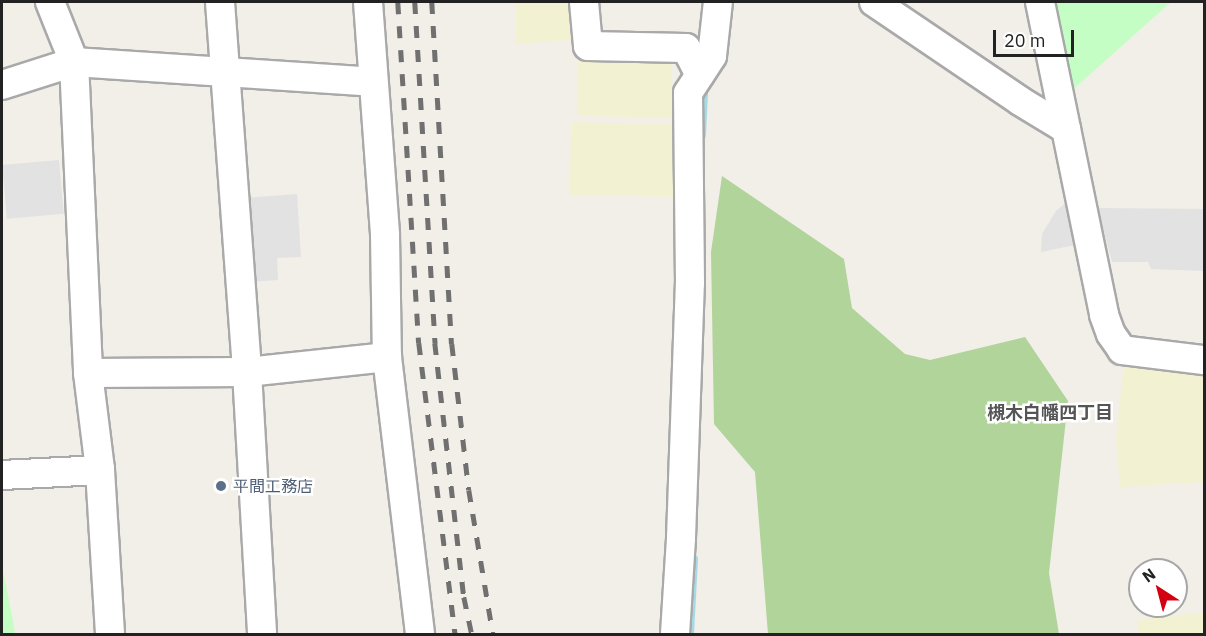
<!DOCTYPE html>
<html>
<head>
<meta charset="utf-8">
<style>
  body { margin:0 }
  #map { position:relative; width:1206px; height:636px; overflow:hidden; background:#f2eee8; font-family:"IBM Plex Sans","Noto Sans JP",sans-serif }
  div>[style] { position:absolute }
  .farmland>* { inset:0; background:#f2f1d2; transform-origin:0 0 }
  .forest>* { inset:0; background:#b0d49a }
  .park>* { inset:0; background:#c4fec4 }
  .parking>* { inset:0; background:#e2e2e2; transform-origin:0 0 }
  .stream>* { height:8px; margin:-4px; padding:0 4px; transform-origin:4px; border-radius:4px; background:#a6dae3 }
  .roads { filter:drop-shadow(2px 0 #a9a9a9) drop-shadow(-2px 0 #a9a9a9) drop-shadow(0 2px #a9a9a9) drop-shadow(0 -2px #a9a9a9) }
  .street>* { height:28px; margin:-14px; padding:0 14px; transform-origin:14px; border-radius:14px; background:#fff }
  .rail>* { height:4.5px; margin-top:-2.25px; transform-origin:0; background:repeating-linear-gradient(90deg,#707070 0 12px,transparent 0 24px) }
  .dots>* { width:16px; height:16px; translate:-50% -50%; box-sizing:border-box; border:3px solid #fff; border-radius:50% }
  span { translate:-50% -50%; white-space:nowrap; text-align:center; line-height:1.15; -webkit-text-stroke:5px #fff; paint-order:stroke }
  .service-label { font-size:16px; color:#4e5e75 }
  .left { translate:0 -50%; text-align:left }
  .neighbourhood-label { font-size:18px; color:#555; font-weight:700 }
  .frame { position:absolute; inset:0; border:3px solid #222; pointer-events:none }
  .north { position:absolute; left:1128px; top:558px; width:60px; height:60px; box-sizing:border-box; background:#fff; border:2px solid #a7a7a7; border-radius:50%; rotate:324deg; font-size:16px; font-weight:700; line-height:24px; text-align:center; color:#222 }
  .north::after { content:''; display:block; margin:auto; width:21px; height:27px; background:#d30012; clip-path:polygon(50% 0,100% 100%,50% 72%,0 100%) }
  .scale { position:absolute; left:993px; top:30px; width:81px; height:27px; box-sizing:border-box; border:3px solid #222; border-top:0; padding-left:8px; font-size:18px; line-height:21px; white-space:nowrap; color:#222; -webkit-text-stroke:4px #fff; paint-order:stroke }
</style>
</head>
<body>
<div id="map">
  <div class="farmland">
    <i style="clip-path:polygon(516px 2px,577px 2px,578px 39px,515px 44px)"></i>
    <i style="left:578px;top:57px;width:94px;height:59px;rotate:1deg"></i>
    <i style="left:571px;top:122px;width:110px;height:73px;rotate:1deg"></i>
    <i style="clip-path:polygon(1124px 363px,1204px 366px,1204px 482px,1120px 487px,1116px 438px)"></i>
    <i style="clip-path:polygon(1204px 612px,1204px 634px,1139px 634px,1137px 620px)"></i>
  </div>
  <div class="forest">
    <i style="clip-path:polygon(722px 176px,844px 259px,852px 308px,905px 354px,930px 360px,1025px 337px,1068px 401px,1049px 573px,1059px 634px,768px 634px,755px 472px,714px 424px,711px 252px)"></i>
  </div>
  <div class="park">
    <i style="clip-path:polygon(1050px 2px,1171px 2px,1069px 93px)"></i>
    <i style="clip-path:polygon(2px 566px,13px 621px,15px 634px,2px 634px)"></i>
  </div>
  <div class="parking">
    <i style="left:59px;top:160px;width:54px;height:57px;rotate:85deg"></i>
    <i style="clip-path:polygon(297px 194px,301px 257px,277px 258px,278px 280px,247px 282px,242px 198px)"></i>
    <i style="clip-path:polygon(1069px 200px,1080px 244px,1041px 252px,1042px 234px,1056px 211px)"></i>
    <i style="clip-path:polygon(1098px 208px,1204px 209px,1204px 271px,1151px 269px,1148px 262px,1112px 262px)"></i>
  </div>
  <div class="stream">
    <i style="left:702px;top:135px;width:41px;rotate:-87.2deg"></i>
    <i style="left:690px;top:634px;width:75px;rotate:-86.9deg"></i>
  </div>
  <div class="roads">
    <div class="street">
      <i style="left:50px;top:2px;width:65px;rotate:68.2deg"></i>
      <i style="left:74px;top:62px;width:311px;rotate:87.4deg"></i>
      <i style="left:88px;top:373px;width:98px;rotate:82.9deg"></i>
      <i style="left:100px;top:470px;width:164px;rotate:86.5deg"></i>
      <i style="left:220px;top:2px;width:371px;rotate:85.8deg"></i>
      <i style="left:247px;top:372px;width:262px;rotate:86.7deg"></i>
      <i style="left:368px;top:2px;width:234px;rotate:85.8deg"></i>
      <i style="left:385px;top:235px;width:122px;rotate:89.1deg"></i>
      <i style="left:387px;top:357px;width:279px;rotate:83.2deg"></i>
      <i style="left:584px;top:2px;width:44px;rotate:84.8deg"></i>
      <i style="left:588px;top:46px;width:98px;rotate:1.2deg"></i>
      <i style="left:686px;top:48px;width:30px;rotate:63deg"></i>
      <i style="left:874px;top:2px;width:176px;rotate:34.1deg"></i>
      <i style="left:1020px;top:101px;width:54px;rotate:31.3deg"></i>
      <i style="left:1040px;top:2px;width:319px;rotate:78.4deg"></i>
      <i style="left:1104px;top:315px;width:20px;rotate:70deg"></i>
      <i style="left:1111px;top:334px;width:19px;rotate:55deg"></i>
      <i style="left:1122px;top:350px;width:83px;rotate:7deg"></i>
      <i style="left:2px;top:85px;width:76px;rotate:-17.7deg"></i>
      <i style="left:74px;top:62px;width:299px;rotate:3.8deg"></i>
      <i style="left:88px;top:373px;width:159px;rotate:-0.4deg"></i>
      <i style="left:247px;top:372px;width:141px;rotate:-6.1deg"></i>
      <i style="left:2px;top:475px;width:98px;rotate:-2.9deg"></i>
      <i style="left:675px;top:634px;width:96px;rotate:-86.4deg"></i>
      <i style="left:681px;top:538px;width:255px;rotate:-88deg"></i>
      <i style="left:690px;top:283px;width:190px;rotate:-90.6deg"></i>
      <i style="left:688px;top:93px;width:44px;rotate:-57deg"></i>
      <i style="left:712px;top:56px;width:54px;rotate:-83.7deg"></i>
    </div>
  </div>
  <div class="rail">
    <i style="left:398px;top:2px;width:342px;rotate:86.5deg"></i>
    <i style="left:419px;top:343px;width:293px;rotate:82.9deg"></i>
    <i style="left:415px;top:2px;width:342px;rotate:86.6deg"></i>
    <i style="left:435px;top:343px;width:256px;rotate:83.5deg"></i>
    <i style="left:464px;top:597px;width:38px;rotate:78deg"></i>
    <i style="left:432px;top:2px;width:343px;rotate:86.7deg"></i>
    <i style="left:452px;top:344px;width:147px;rotate:83.4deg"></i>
    <i style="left:469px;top:490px;width:146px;rotate:80.5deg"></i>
  </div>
  <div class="dots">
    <i style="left:221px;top:486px;background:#5c6f8a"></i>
  </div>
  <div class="service-label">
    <span class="left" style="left:233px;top:486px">平間工務店</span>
  </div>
  <div class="neighbourhood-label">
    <span style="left:1050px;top:413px">槻木白幡四丁目</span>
  </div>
  <div class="frame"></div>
  <div class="north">N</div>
  <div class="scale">20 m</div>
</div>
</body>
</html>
